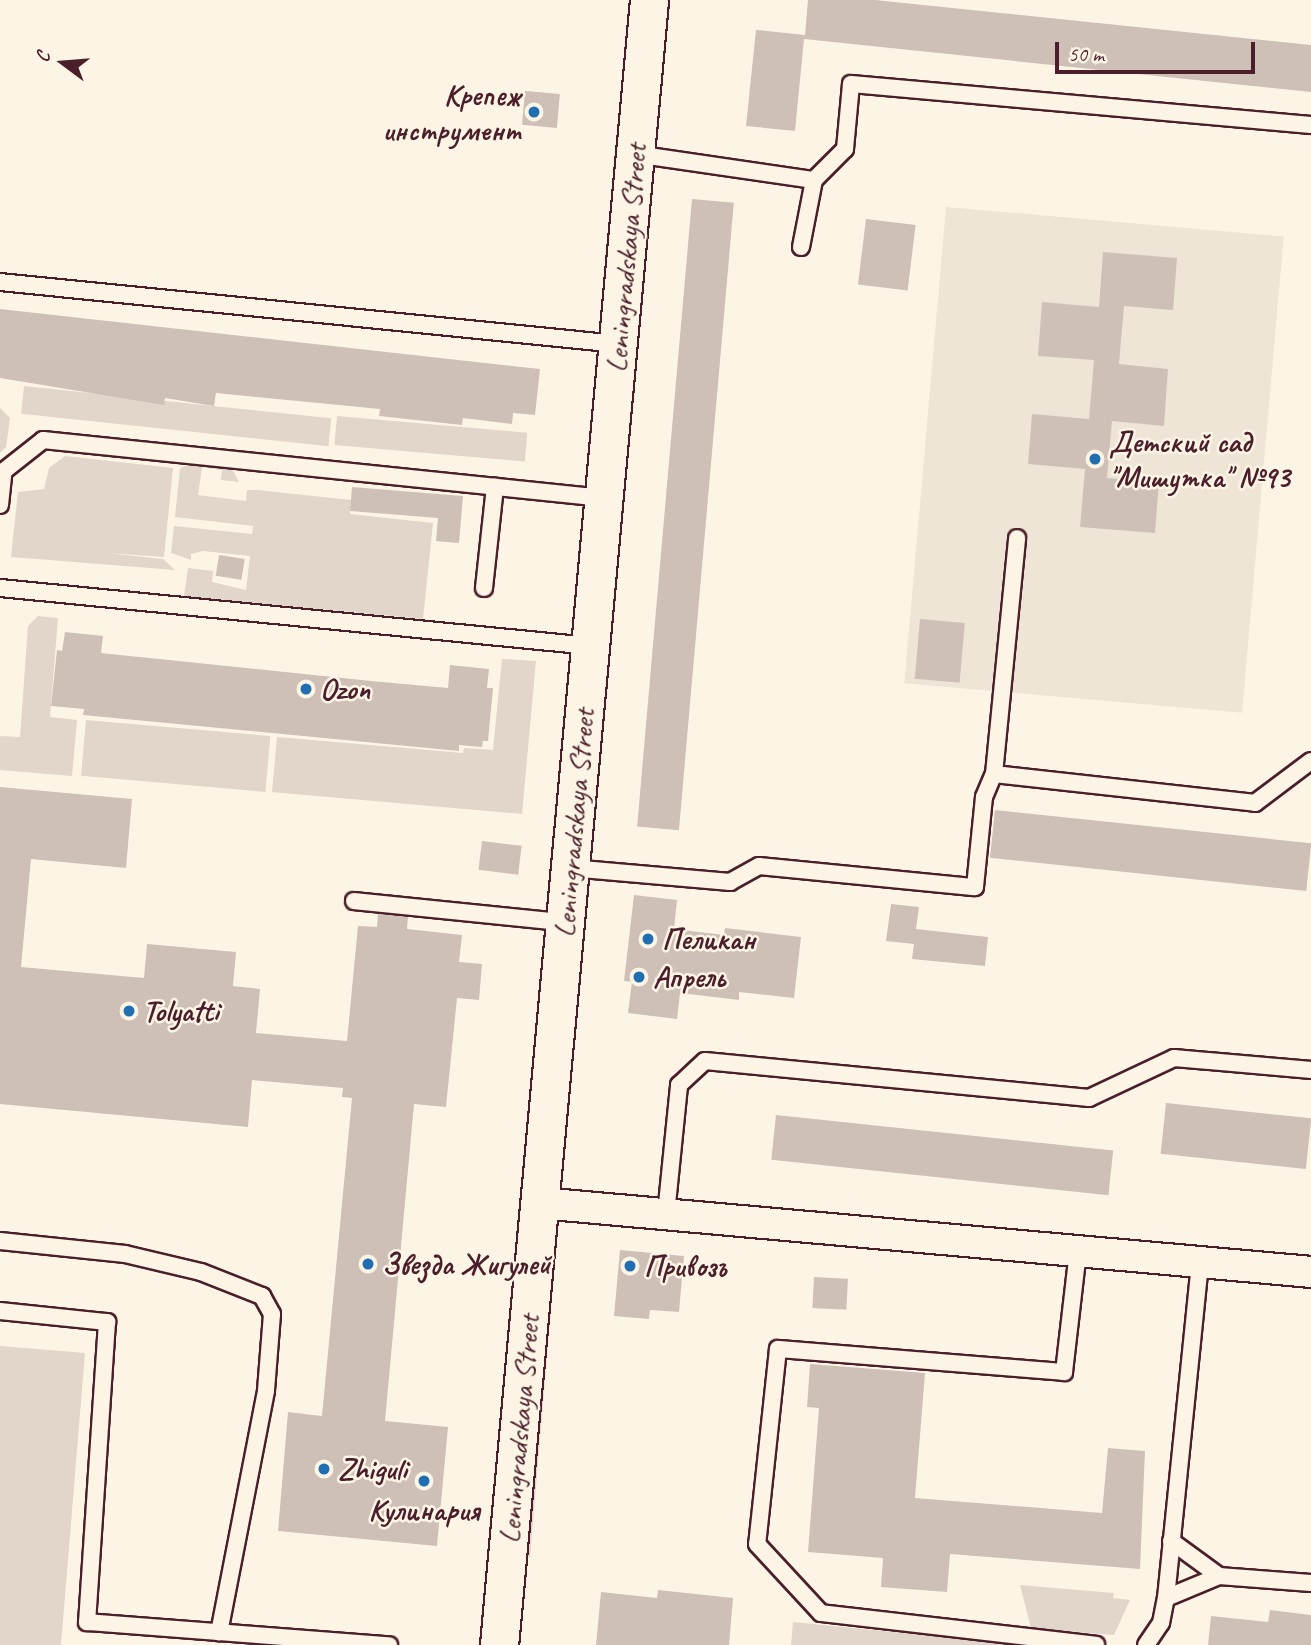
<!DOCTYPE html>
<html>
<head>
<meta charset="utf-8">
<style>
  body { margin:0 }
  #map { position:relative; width:1311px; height:1645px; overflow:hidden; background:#fcf5e5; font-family:Caveat,sans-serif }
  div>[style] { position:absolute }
  .built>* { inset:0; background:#eee5d7; transform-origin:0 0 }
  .green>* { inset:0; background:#e2d5ca; transform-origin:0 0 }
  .building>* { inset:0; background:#cfc0b7; transform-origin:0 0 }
  .roads { filter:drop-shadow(2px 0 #4a1f2b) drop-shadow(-2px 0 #4a1f2b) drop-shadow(0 2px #4a1f2b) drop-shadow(0 -2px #4a1f2b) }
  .service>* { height:16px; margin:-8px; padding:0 8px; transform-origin:8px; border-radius:8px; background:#fcf5e5 }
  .minor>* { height:30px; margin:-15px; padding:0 15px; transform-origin:15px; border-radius:15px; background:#fcf5e5 }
  .tertiary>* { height:37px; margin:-18.5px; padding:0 18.5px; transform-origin:18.5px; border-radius:18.5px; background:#fcf5e5 }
  .dots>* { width:19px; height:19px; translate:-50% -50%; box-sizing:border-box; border:4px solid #fcf5e5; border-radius:50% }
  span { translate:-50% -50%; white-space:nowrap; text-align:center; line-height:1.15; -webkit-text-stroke:5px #fcf5e5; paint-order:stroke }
  .poi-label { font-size:30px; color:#4a1f2b; font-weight:700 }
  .right { translate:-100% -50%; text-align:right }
  .left { translate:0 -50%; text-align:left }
  .street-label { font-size:30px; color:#4a1f2b }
  .north { position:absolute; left:28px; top:28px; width:70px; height:70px; -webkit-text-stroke:5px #fcf5e5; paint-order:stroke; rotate:286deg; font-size:19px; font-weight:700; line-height:28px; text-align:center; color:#4a1f2b }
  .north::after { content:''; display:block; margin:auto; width:24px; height:32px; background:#4a1f2b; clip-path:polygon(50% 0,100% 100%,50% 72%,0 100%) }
  .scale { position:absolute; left:1055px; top:42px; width:200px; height:32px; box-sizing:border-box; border:4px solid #4a1f2b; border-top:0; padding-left:9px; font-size:21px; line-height:24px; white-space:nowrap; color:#4a1f2b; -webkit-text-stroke:5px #fcf5e5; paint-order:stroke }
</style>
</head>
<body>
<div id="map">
  <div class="built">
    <i style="left:946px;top:207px;width:339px;height:478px;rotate:5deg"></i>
  </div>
  <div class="green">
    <i style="left:24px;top:386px;width:309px;height:28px;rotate:6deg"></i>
    <i style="clip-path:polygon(0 408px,10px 418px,6px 447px,0 453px)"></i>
    <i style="left:337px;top:416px;width:191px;height:29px;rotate:5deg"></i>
    <i style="clip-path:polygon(65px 456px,173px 468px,164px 557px,106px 553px,163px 559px,175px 570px,11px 557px,18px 492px,44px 489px,49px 468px)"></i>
    <i style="clip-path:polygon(205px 460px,232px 469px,239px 482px,221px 480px,222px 470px,202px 467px,198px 495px,246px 501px,247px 490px,257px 490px,351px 500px,350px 514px,433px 523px,423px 619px,184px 596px,188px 568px,213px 571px,212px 582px,246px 590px,250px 556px,203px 551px,191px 554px,191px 560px,171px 553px,174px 526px,252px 534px,253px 526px,175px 517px,180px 468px)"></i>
    <i style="clip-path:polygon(38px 616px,58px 618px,50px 717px,77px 720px,72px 776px,0 770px,0 736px,20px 737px,28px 626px)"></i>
    <i style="clip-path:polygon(502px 659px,536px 661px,522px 814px,272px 792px,277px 737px,463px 753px,464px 748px,493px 750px)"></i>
    <i style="left:86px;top:720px;width:185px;height:56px;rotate:5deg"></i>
    <i style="clip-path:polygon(557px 1238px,530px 1558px,521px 1550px,550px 1240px)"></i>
    <i style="clip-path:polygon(0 1346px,85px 1353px,61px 1645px,0 1645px)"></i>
    <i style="clip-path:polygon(1020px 1585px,1114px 1593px,1113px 1598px,1130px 1600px,1114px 1635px,1031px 1628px)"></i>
    <i style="clip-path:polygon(793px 1622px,1021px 1645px,791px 1645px)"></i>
  </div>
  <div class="building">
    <i style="clip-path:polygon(808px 0,875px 0,1311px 45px,1311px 92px,804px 39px,795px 131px,746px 126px,756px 30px,805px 35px)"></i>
    <i style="left:525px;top:91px;width:35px;height:34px;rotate:5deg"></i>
    <i style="left:692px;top:199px;width:42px;height:630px;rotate:5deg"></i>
    <i style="left:866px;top:219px;width:50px;height:66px;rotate:7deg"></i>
    <i style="clip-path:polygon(1103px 252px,1177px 258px,1173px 310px,1124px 306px,1119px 364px,1168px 369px,1164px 426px,1112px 421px,1107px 478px,1159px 482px,1155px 533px,1080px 527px,1085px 469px,1028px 464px,1032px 414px,1089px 419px,1094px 360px,1038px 356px,1042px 302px,1099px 307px)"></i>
    <i style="clip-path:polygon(0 309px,540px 369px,535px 415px,513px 413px,512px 424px,463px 418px,462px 425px,379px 416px,380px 409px,216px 393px,214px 406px,165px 398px,164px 405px,0 378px)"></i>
    <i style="clip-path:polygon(352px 487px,463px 496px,459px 543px,436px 541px,438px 518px,350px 511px)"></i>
    <i style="left:219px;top:555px;width:26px;height:21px;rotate:9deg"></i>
    <i style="left:920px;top:619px;width:45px;height:60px;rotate:5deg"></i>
    <i style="clip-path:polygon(65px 632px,103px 636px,101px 653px,371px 681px,448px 688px,450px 665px,489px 669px,487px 688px,493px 688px,488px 741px,483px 741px,482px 747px,459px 745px,459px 751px,83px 715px,84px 709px,51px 706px,57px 650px,62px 651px)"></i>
    <i style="clip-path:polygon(0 787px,132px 799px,126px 868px,31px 859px,21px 967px,144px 978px,147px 944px,236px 952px,233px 986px,260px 989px,256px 1033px,347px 1041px,358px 926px,377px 927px,378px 914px,408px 917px,407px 929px,462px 935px,459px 962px,482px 964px,479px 1000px,457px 998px,446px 1107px,414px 1104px,385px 1421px,448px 1427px,437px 1546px,278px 1531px,288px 1412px,322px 1416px,352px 1098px,342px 1097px,343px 1088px,252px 1080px,248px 1127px,0 1104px)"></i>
    <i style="left:995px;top:810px;width:318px;height:48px;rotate:6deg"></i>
    <i style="left:482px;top:841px;width:40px;height:29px;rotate:7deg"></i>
    <i style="clip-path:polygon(634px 895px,677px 900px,674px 929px,724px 935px,725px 928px,801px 937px,794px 998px,739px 992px,739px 1000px,680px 993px,677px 1019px,628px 1013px,632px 982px,624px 981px)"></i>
    <i style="clip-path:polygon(891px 904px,919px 907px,916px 929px,988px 937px,985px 966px,912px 959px,914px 944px,886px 941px)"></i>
    <i style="left:1166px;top:1103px;width:146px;height:51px;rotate:6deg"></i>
    <i style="left:776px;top:1115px;width:339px;height:45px;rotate:6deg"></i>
    <i style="clip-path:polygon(620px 1250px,684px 1256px,679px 1312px,650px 1310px,649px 1319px,614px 1316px)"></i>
    <i style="left:814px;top:1277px;width:34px;height:31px;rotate:3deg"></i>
    <i style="clip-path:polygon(810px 1364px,925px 1373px,915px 1498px,1102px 1513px,1108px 1448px,1145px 1451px,1140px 1569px,950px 1554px,947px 1592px,881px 1587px,883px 1558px,808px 1552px,819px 1408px,807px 1407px)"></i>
    <i style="clip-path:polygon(658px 1590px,733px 1598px,729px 1645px,596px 1645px,601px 1592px,657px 1598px)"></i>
    <i style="clip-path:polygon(1270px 1610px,1311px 1615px,1311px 1645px,1208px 1645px,1211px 1616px,1268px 1622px)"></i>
  </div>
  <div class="roads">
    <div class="service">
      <i style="left:635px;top:154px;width:181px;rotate:8.3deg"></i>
      <i style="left:814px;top:180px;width:44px;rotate:-45deg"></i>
      <i style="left:845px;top:149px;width:65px;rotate:-84.7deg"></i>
      <i style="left:851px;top:84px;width:462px;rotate:5.1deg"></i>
      <i style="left:801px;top:247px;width:68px;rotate:-79deg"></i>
      <i style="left:0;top:282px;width:621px;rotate:5.73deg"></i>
      <i style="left:0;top:474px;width:55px;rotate:-38.3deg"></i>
      <i style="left:43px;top:440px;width:563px;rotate:5.91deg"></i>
      <i style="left:0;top:505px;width:31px;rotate:-84deg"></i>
      <i style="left:0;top:588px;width:593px;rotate:5.61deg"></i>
      <i style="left:484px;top:588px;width:102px;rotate:-83.8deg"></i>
      <i style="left:994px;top:774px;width:237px;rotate:-84.4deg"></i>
      <i style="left:570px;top:868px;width:161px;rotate:5deg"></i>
      <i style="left:730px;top:882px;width:33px;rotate:-29deg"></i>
      <i style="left:759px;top:866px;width:217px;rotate:5.6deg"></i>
      <i style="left:975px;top:887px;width:90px;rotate:-84.3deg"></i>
      <i style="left:984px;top:797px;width:25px;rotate:-67deg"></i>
      <i style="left:994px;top:774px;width:263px;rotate:6.3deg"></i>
      <i style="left:1255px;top:803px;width:70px;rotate:-36.9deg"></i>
      <i style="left:354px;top:901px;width:197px;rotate:5.8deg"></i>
      <i style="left:666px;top:1214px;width:130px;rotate:-84.2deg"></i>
      <i style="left:679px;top:1085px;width:35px;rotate:-43deg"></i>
      <i style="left:705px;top:1061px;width:386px;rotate:5.5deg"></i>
      <i style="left:1089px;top:1098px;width:94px;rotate:-25.2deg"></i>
      <i style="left:1174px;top:1058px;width:138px;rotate:5deg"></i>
      <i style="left:0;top:1241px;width:126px;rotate:5.9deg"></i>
      <i style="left:125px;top:1254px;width:78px;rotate:13.3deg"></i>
      <i style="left:201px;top:1272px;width:66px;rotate:21.5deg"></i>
      <i style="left:262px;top:1296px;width:21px;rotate:61deg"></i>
      <i style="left:272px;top:1314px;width:77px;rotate:94.5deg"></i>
      <i style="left:266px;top:1391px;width:246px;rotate:101deg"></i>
      <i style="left:1078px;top:1251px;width:122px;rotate:96.6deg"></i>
      <i style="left:1064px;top:1372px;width:287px;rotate:-175.4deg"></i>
      <i style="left:778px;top:1349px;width:196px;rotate:96.1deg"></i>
      <i style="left:757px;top:1544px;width:94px;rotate:47.2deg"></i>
      <i style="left:821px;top:1613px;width:277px;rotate:6.6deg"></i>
      <i style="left:0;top:1311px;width:108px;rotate:5.9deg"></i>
      <i style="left:107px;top:1322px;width:301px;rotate:93.8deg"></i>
      <i style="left:87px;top:1622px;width:303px;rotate:4.4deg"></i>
      <i style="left:1171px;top:1541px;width:59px;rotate:36.1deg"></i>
      <i style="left:1219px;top:1576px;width:92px;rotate:4.4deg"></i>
      <i style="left:1166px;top:1598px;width:57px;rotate:-22.5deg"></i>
      <i style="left:1146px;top:1645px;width:27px;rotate:-56deg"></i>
      <i style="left:1161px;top:1623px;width:25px;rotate:-79deg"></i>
      <i style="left:1166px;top:1598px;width:338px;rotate:-84.2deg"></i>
    </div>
    <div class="minor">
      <i style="left:540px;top:1203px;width:774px;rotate:5.11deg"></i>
    </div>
    <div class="tertiary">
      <i style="left:499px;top:1645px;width:1652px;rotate:-84.79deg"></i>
    </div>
  </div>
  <div class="dots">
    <i style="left:534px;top:112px;background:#1f6fb2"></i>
    <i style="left:1095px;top:459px;background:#1f6fb2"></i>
    <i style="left:306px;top:689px;background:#1f6fb2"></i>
    <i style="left:648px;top:939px;background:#1f6fb2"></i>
    <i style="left:639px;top:977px;background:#1f6fb2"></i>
    <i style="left:129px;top:1011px;background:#1f6fb2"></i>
    <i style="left:368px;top:1264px;background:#1f6fb2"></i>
    <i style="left:630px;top:1266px;background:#1f6fb2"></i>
    <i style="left:324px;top:1469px;background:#1f6fb2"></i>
    <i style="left:424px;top:1481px;background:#1f6fb2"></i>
  </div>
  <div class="poi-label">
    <span class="right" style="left:520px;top:112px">Крепеж<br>инструмент</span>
    <span class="left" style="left:1109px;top:459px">Детский сад<br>"Мишутка" №93</span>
    <span class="left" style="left:320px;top:689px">Ozon</span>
    <span class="left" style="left:662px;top:939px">Пеликан</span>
    <span class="left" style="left:653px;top:977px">Апрель</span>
    <span class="left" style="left:143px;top:1011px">Tolyatti</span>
    <span class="left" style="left:382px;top:1264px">Звезда Жигулей</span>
    <span class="left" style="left:644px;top:1266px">Привозъ</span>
    <span class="left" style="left:338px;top:1469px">Zhiguli</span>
    <span style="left:424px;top:1510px">Кулинария</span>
  </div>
  <div class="street-label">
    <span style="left:626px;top:258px;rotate:-85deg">Leningradskaya Street</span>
    <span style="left:574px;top:823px;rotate:-85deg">Leningradskaya Street</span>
    <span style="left:519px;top:1429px;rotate:-85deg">Leningradskaya Street</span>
  </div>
  <div class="north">С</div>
  <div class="scale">50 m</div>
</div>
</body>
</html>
